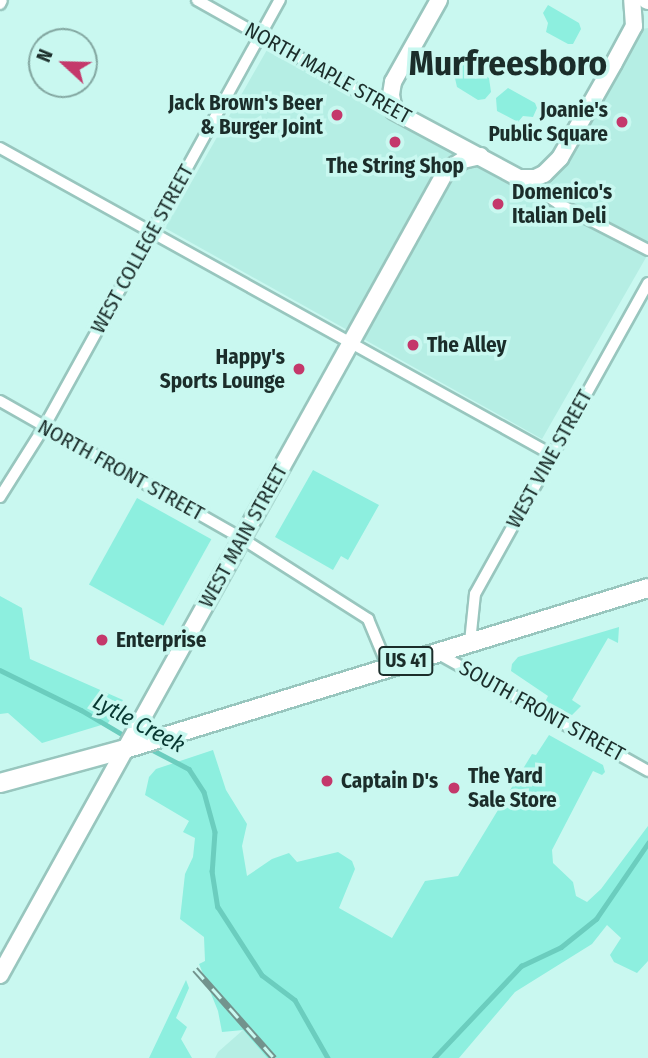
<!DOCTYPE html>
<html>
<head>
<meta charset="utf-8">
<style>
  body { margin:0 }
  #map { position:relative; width:648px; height:1058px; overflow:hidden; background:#c9f8f0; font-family:"Fira Sans Condensed",sans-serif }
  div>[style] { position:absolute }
  .built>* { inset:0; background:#b5eee4 }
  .green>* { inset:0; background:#8defdf; transform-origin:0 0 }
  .stream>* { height:4.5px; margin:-2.25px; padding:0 2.25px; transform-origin:2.25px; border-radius:2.25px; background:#6bcdbe }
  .roads { filter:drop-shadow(2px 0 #98c6be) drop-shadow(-2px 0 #98c6be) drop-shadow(0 2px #98c6be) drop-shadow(0 -2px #98c6be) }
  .street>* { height:10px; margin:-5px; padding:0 5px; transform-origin:5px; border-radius:5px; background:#fff }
  .secondary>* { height:16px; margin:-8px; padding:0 8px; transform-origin:8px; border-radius:8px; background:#fff }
  .primary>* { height:18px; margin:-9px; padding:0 9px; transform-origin:9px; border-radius:9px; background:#fff }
  .rail>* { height:7px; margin-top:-3.5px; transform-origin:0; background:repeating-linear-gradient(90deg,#c9f8f0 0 13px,#72938d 0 26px); box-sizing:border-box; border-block:2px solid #72938d }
  .dots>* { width:19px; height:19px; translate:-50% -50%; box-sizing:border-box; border:4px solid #c9f8f0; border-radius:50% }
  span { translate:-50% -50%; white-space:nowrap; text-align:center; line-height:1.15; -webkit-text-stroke:7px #c9f8f0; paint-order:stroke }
  .shield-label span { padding:2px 5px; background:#c9f8f0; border:2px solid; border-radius:5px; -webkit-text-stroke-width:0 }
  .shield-label { font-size:19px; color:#1b2d2a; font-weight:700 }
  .street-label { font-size:21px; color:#1b2d2a }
  .poi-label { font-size:21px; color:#1b2d2a; font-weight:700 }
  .right { translate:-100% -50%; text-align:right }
  .left { translate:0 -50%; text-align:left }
  .water-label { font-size:23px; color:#083832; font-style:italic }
  .town-label { font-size:35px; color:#1b2d2a; font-weight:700 }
  .north { position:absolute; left:28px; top:28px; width:70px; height:70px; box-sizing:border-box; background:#c9f8f0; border:2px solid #83a7a1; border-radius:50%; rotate:292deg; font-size:19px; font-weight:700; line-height:28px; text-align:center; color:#1b2d2a }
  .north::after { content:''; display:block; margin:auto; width:24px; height:32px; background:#c4386b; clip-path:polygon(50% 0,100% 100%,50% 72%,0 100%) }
</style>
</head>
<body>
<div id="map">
  <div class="built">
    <i style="clip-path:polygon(648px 28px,648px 254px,542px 439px,165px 228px,268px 48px,475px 162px,541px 195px,636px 30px)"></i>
    <i style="clip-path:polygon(243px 1030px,267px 1058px,215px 1058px,218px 1052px)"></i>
  </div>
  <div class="green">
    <i style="clip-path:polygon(548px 5px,579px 23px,581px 29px,573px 44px,568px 44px,546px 32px,548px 23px,543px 13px)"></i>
    <i style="clip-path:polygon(461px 62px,489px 78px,491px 92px,485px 99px,478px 100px,457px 87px,454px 74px)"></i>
    <i style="clip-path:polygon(508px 88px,535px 103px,537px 108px,533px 117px,523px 116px,518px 122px,497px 111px,496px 98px)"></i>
    <i style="clip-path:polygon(313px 470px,379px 505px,348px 560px,341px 556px,333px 570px,275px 537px)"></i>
    <i style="left:137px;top:498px;width:85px;height:99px;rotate:29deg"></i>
    <i style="clip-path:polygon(0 596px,22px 608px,30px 659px,123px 700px,108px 723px,42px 743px,8px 713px,0 714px)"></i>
    <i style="clip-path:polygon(619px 627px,618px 643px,608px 638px,572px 700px,581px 706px,571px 716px,545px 702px,548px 696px,511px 671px,512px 664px,518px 657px)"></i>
    <i style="clip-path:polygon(549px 735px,603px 765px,605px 772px,602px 775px,593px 771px,552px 850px,553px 863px,573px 882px,576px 896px,587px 902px,601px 889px,648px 826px,648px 961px,637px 973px,614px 962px,610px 955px,621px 938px,607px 925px,592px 944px,515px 992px,459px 1058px,267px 1058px,243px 1030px,222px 1032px,218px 1011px,199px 964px,205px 961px,204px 937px,180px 919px,185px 874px,193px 857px,195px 838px,183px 832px,189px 821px,145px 795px,149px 777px,156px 769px,213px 750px,226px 790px,247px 824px,242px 846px,247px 876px,272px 859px,289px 853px,297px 862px,338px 852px,352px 861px,355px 869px,339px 908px,392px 938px,425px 881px,458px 876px,532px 754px,536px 755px)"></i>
    <i style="clip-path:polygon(186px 980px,189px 988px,176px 1018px,187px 1027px,181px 1039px,192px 1058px,149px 1058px)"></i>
  </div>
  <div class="stream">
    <i style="left:0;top:670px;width:90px;rotate:26.3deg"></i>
    <i style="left:81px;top:710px;width:53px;rotate:30.4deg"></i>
    <i style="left:147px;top:747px;width:47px;rotate:27.6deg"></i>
    <i style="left:189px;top:769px;width:27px;rotate:57deg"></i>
    <i style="left:204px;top:792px;width:41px;rotate:74.6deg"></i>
    <i style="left:215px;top:832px;width:39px;rotate:94deg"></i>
    <i style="left:212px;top:871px;width:36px;rotate:81deg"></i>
    <i style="left:218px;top:907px;width:81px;rotate:57.1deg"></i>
    <i style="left:262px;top:975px;width:41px;rotate:37.1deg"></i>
    <i style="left:295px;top:1000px;width:67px;rotate:60.4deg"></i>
    <i style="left:434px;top:1058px;width:127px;rotate:-46.6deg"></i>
    <i style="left:521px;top:966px;width:44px;rotate:-25.4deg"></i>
    <i style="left:561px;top:947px;width:45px;rotate:-38.7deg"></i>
    <i style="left:596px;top:919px;width:92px;rotate:-55.6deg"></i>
  </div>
  <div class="roads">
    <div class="street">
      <i style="left:197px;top:0;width:226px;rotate:29.4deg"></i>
      <i style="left:0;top:4px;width:4px;rotate:-63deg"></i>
      <i style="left:0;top:148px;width:630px;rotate:29.05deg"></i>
      <i style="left:522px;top:179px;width:45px;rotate:34deg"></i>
      <i style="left:559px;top:204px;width:100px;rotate:27.3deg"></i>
      <i style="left:0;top:401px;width:277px;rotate:29.6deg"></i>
      <i style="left:241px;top:538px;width:151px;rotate:32.5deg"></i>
      <i style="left:368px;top:619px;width:52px;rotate:67.4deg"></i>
      <i style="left:0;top:497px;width:83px;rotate:-57.8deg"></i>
      <i style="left:44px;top:427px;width:488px;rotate:-61.1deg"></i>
      <i style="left:470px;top:642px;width:48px;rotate:-84.1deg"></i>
      <i style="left:475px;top:594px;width:356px;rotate:-60.9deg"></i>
      <i style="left:437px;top:653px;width:242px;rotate:29.2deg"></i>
    </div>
    <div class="secondary">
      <i style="left:439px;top:0;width:94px;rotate:119.3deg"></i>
      <i style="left:393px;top:82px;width:13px;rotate:99deg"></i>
      <i style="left:391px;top:95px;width:16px;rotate:79deg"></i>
      <i style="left:394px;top:111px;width:142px;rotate:28.2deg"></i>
      <i style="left:519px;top:178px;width:16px"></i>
      <i style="left:535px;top:178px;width:10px;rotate:-24deg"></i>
      <i style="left:544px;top:174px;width:23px;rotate:-45deg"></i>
      <i style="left:560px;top:158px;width:109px;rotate:-60.4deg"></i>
      <i style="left:614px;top:63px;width:42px;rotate:-61.6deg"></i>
      <i style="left:634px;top:26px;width:26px;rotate:-94deg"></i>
      <i style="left:646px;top:0;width:2px;rotate:27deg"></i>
      <i style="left:0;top:975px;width:919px;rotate:-60.98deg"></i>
      <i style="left:446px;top:171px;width:20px;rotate:-33deg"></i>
      <i style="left:463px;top:160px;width:18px;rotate:-13deg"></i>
    </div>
    <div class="primary">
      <i style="left:0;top:783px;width:130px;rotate:-15.2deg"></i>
      <i style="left:125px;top:749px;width:547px;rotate:-17.11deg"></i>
    </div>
  </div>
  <div class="rail">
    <i style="left:195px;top:969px;width:119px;rotate:48.4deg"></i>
  </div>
  <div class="dots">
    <i style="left:337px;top:115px;background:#c4386b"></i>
    <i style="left:622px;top:122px;background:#c4386b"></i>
    <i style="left:395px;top:142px;background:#c4386b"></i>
    <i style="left:498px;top:204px;background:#c4386b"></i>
    <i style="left:413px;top:345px;background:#c4386b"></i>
    <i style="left:299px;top:369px;background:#c4386b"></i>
    <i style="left:102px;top:640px;background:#c4386b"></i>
    <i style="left:327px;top:781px;background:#c4386b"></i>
    <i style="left:454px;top:788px;background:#c4386b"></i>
  </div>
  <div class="shield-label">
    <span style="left:406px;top:661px">US 41</span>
  </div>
  <div class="street-label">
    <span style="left:328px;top:73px;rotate:29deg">NORTH MAPLE STREET</span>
    <span style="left:142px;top:249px;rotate:-61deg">WEST COLLEGE STREET</span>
    <span style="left:549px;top:459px;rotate:-61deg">WEST VINE STREET</span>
    <span style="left:121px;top:470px;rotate:29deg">NORTH FRONT STREET</span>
    <span style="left:243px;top:536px;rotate:-61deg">WEST MAIN STREET</span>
    <span style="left:542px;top:711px;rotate:29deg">SOUTH FRONT STREET</span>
  </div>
  <div class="poi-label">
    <span class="right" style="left:323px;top:115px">Jack Brown's Beer<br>&amp; Burger Joint</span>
    <span class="right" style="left:608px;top:122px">Joanie's<br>Public Square</span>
    <span style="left:395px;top:166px">The String Shop</span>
    <span class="left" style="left:512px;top:204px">Domenico's<br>Italian Deli</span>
    <span class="left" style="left:427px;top:345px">The Alley</span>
    <span class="right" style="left:285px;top:369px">Happy's<br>Sports Lounge</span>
    <span class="left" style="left:116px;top:640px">Enterprise</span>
    <span class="left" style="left:468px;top:788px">The Yard<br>Sale Store</span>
    <span class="left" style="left:341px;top:781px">Captain D's</span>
  </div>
  <div class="water-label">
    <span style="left:139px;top:723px;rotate:28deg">Lytle Creek</span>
  </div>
  <div class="town-label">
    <span style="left:508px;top:63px">Murfreesboro</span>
  </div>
  <div class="north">N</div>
</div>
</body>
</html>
